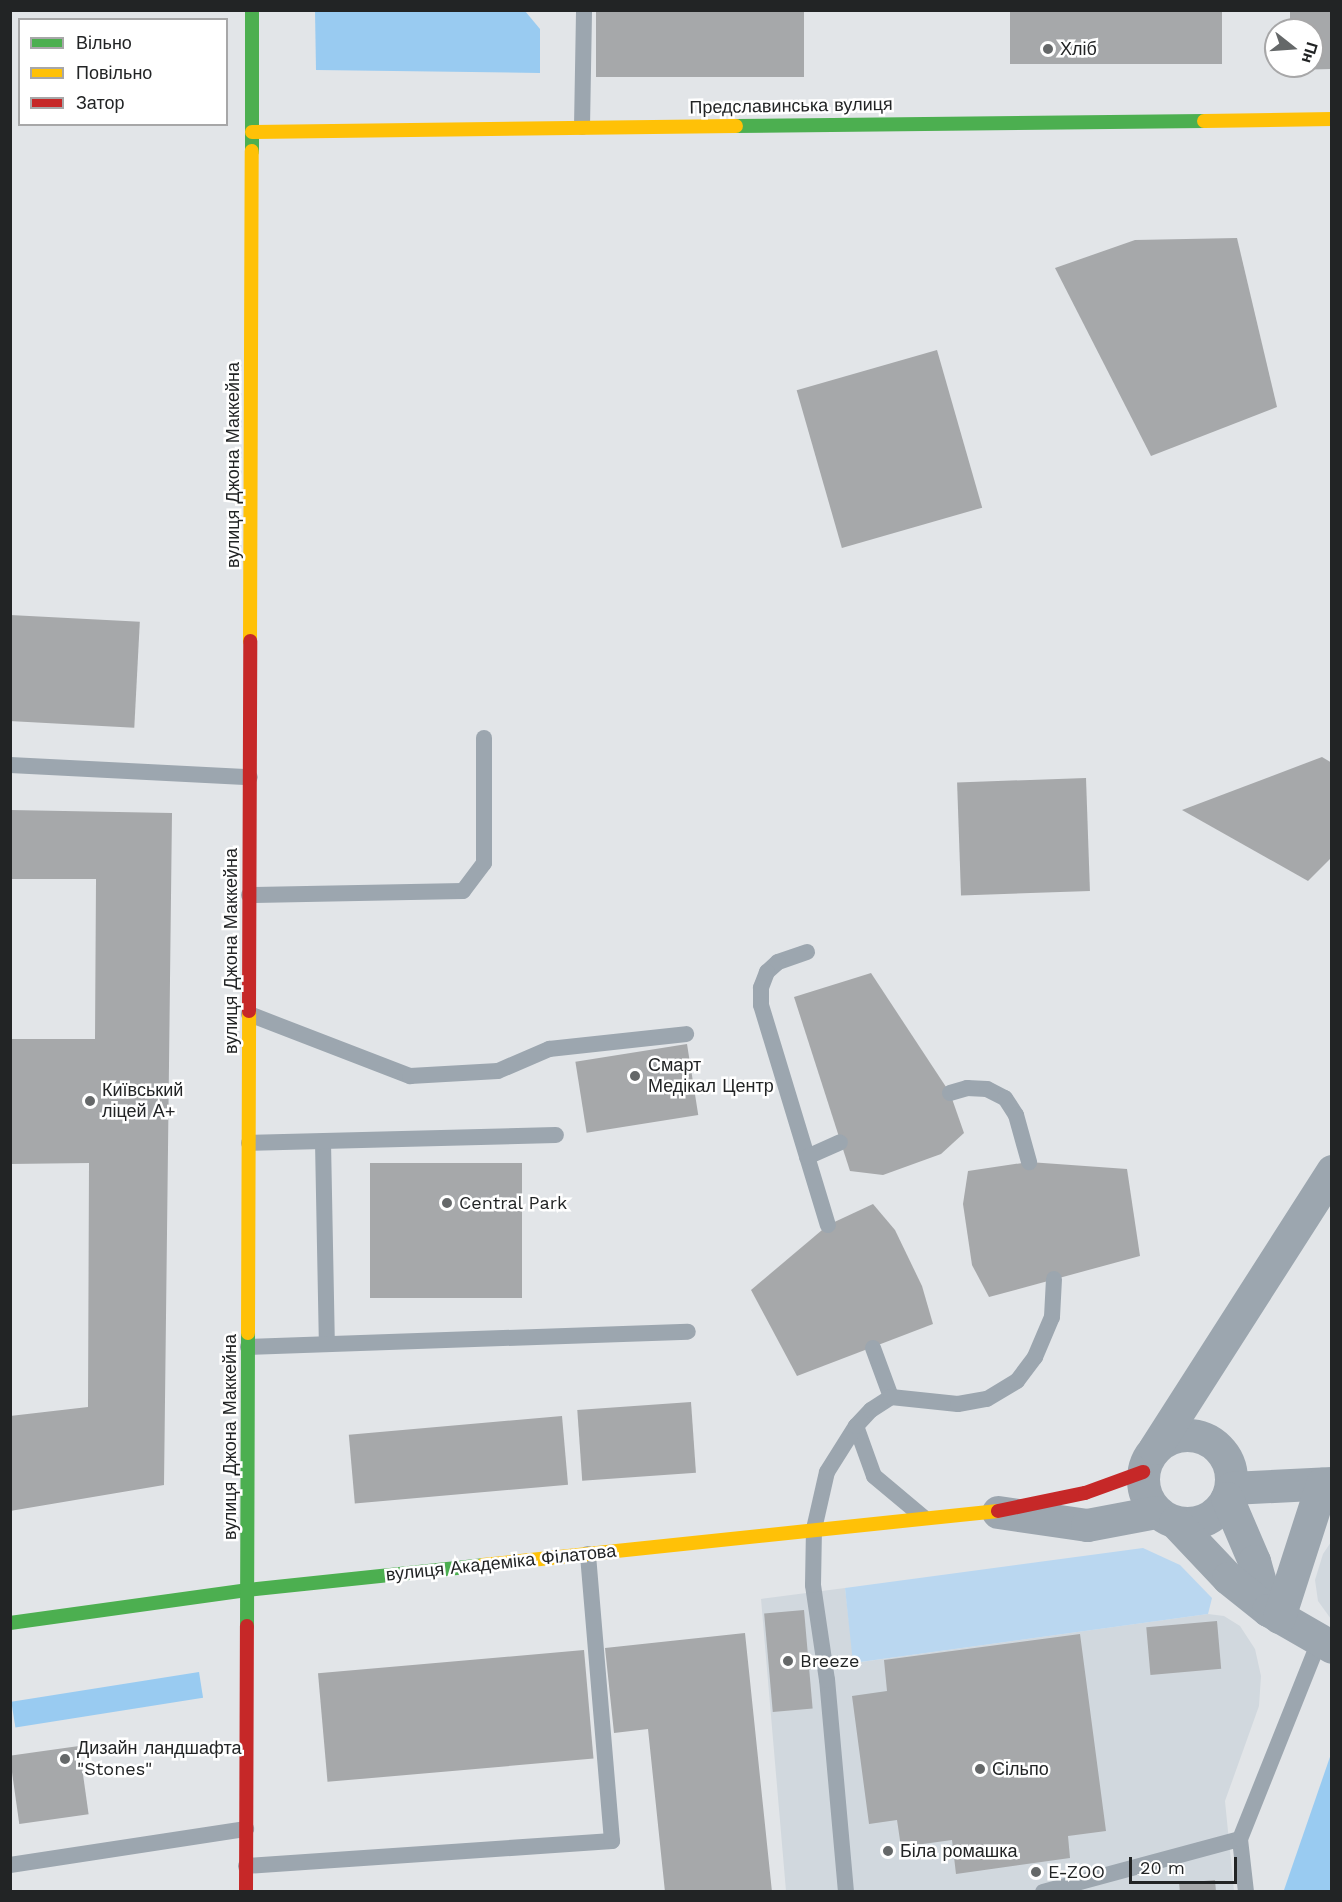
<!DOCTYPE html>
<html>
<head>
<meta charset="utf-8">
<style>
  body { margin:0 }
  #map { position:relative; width:1342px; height:1902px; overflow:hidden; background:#e2e5e8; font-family:"Work Sans",sans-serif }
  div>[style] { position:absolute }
  .built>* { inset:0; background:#d1d8de }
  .green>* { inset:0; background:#bad7f0 }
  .forest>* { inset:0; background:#99cbf1; transform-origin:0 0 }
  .building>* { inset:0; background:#a6a8aa; transform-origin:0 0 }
  .lane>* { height:16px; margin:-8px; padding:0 8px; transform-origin:8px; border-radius:8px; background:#9ca6af }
  .street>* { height:33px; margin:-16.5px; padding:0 16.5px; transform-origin:16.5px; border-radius:16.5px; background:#9ca6af }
  .street>.ring { margin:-16.5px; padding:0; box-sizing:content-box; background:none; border:33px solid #9ca6af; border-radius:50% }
  .fast>* { height:14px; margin:-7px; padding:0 7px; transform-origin:7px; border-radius:7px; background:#4caf50 }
  .slow>* { height:14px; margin:-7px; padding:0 7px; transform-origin:7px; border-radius:7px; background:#ffc107 }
  .jam>* { height:14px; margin:-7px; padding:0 7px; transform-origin:7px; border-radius:7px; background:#c62828 }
  .dots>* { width:16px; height:16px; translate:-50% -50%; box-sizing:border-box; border:3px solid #fff; border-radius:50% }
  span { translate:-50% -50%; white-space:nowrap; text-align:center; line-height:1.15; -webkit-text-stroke:5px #fff; paint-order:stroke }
  .poi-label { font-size:18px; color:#222425 }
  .left { translate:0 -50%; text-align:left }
  .street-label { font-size:18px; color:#222425 }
  .frame { position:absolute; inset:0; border:12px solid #222425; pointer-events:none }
  .legend { position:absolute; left:18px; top:18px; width:210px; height:108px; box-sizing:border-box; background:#fff; border:2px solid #a7a7a8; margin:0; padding:8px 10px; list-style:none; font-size:18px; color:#222425 }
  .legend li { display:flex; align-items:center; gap:12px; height:30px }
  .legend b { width:30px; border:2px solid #a7a7a8 }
  .north { position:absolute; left:1264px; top:18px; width:60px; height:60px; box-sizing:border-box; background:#fff; border:2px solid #a7a7a8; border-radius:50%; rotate:107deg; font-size:16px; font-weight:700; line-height:24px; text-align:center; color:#222425 }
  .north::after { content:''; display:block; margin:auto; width:21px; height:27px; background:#656869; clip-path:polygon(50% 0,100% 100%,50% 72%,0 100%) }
  .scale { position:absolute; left:1129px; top:1857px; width:108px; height:27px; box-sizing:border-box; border:3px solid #222425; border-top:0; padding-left:8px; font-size:18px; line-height:21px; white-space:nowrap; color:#222425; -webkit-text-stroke:4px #fff; paint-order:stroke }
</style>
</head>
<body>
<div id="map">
  <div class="built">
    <i style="clip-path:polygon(1331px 1542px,1331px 1619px,1318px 1601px,1315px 1580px,1323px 1554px)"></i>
    <i style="clip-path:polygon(845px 1588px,854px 1663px,1208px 1614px,1224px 1616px,1240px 1626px,1255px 1649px,1261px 1676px,1259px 1706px,1225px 1801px,1234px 1891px,786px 1891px,761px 1599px)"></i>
  </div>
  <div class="green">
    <i style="clip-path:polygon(1143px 1548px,1180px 1565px,1212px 1598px,1208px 1614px,853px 1663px,845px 1588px)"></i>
  </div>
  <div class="forest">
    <i style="clip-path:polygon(315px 11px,525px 11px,540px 29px,540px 73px,316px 70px)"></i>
    <i style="left:199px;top:1672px;width:26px;height:190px;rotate:81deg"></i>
    <i style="clip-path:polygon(1331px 1754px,1331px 1891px,1287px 1891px,1284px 1890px)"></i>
  </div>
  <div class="building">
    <i style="left:596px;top:10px;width:208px;height:67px"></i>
    <i style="left:1010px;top:10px;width:212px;height:54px"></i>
    <i style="clip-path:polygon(1290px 10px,1332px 10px,1332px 69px,1291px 70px,1291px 66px,1312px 66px,1312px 30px,1290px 30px)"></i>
    <i style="clip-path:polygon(1237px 238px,1277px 407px,1151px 456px,1055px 268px,1135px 240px)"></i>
    <i style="left:937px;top:350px;width:164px;height:146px;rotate:74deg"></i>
    <i style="left:10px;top:615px;width:130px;height:106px;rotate:3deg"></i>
    <i style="clip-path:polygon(1322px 757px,1332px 763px,1332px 857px,1308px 881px,1182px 810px)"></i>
    <i style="left:1086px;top:778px;width:113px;height:129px;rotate:88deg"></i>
    <i style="clip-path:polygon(10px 810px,172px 813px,164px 1485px,10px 1511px,10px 1416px,88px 1407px,89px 1163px,10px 1164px,10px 1039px,95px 1039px,96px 879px,10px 879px)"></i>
    <i style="clip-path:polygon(871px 973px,950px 1093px,964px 1133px,941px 1154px,883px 1175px,850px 1171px,794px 997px)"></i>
    <i style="left:687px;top:1044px;width:72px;height:113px;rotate:81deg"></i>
    <i style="clip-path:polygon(1029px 1162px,1127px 1169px,1140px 1256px,989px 1297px,972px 1265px,963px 1204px,968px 1171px)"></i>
    <i style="left:522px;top:1163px;width:135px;height:152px;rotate:90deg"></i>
    <i style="clip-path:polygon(873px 1204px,895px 1230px,922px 1286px,933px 1324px,797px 1376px,751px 1290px,828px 1225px)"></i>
    <i style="left:691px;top:1402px;width:71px;height:114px;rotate:86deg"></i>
    <i style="left:562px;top:1416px;width:69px;height:214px;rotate:85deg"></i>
    <i style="left:804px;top:1610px;width:99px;height:40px;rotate:85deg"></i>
    <i style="left:1217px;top:1621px;width:48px;height:71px;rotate:85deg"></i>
    <i style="clip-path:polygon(745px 1633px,772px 1892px,665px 1892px,648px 1729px,614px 1733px,605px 1648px)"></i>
    <i style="clip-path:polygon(1080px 1634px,1106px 1831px,1068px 1836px,1070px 1858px,956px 1874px,952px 1840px,901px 1847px,897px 1820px,869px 1824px,852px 1696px,887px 1691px,884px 1660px)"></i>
    <i style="left:584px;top:1650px;width:109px;height:267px;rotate:85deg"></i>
    <i style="left:79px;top:1746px;width:69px;height:70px;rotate:82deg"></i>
    <i style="left:1215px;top:1880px;width:12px;height:36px;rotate:85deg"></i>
  </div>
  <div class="lane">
    <i style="left:582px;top:127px;width:117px;rotate:-89deg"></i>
    <i style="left:10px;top:765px;width:240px;rotate:2.9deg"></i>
    <i style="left:249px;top:895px;width:214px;rotate:-1.1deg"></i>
    <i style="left:463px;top:891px;width:35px;rotate:-53deg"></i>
    <i style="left:484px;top:863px;width:125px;rotate:-90deg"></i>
    <i style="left:807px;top:952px;width:31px;rotate:161deg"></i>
    <i style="left:778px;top:962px;width:15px;rotate:138deg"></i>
    <i style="left:767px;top:972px;width:17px;rotate:111deg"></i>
    <i style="left:761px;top:988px;width:17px;rotate:90deg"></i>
    <i style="left:761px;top:1005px;width:230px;rotate:73.1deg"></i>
    <i style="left:249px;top:1014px;width:173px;rotate:21.1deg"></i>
    <i style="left:410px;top:1076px;width:88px;rotate:-3.3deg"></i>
    <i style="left:498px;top:1071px;width:56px;rotate:-23.3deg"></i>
    <i style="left:549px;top:1049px;width:138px;rotate:-6.2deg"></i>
    <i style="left:950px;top:1093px;width:18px;rotate:-16deg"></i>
    <i style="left:967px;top:1088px;width:20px;rotate:3deg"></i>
    <i style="left:987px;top:1089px;width:20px;rotate:27deg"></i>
    <i style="left:1005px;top:1098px;width:20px;rotate:57deg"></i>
    <i style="left:1016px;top:1115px;width:49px;rotate:74.5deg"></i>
    <i style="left:323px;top:1142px;width:201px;rotate:88.9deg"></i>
    <i style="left:249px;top:1143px;width:307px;rotate:-1.5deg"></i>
    <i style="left:807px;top:1157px;width:36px;rotate:-24deg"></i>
    <i style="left:248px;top:1347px;width:440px;rotate:-2deg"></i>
    <i style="left:873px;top:1348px;width:52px;rotate:69.8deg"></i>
    <i style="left:856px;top:1426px;width:53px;rotate:70.2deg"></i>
    <i style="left:874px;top:1476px;width:64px;rotate:39.9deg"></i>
    <i style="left:10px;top:1865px;width:239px;rotate:-8.7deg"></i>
    <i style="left:246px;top:1866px;width:367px;rotate:-3.9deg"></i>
    <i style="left:612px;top:1841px;width:288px;rotate:-94.8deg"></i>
    <i style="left:846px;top:1892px;width:213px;rotate:-95.1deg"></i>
    <i style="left:827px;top:1680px;width:96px;rotate:-98.4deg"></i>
    <i style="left:813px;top:1585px;width:56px;rotate:-89deg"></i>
    <i style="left:814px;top:1529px;width:58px;rotate:-77.2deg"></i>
    <i style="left:827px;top:1472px;width:54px;rotate:-57.8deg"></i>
    <i style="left:856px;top:1426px;width:22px;rotate:-47deg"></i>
    <i style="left:871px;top:1410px;width:24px;rotate:-33deg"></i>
    <i style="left:891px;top:1397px;width:67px;rotate:6deg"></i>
    <i style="left:958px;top:1404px;width:29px;rotate:-10deg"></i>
    <i style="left:987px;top:1399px;width:35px;rotate:-31deg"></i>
    <i style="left:1017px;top:1381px;width:30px;rotate:-53deg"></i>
    <i style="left:1035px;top:1357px;width:43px;rotate:-67deg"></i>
    <i style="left:1052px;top:1317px;width:38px;rotate:-87deg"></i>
    <i style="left:1043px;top:1892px;width:204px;rotate:-15.1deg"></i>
    <i style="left:1246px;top:1892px;width:53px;rotate:-96.5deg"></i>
    <i style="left:1240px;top:1839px;width:215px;rotate:-68.2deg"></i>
  </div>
  <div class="street">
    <i class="ring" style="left:1143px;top:1435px;width:55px;height:55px"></i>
    <i style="left:1155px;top:1448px;width:329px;rotate:-57.4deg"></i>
    <i style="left:1231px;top:1488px;width:101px;rotate:-2.8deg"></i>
    <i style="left:1227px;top:1498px;width:69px;rotate:66.8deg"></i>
    <i style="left:1254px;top:1561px;width:51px;rotate:74.1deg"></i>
    <i style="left:998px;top:1512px;width:90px;rotate:8.3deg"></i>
    <i style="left:1087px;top:1525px;width:70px;rotate:-10.7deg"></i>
    <i style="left:1175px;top:1522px;width:77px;rotate:46.6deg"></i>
    <i style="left:1228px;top:1578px;width:51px;rotate:38.7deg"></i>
    <i style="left:1268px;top:1610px;width:74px;rotate:30deg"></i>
    <i style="left:1279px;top:1617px;width:140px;rotate:-72.1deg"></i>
  </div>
  <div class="fast">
    <i style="left:736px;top:126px;width:468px;rotate:-0.6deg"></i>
    <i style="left:252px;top:151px;width:141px;rotate:-90deg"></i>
    <i style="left:10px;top:1623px;width:239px;rotate:-7.9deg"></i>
    <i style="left:247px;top:1590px;width:237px;rotate:-6deg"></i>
    <i style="left:247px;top:1626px;width:293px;rotate:-89.8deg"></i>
  </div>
  <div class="slow">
    <i style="left:1204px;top:121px;width:128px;rotate:-0.9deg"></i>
    <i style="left:252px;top:132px;width:484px;rotate:-0.7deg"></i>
    <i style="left:250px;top:641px;width:490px;rotate:-89.8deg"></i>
    <i style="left:248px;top:1333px;width:322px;rotate:-89.8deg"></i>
    <i style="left:483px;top:1565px;width:518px;rotate:-5.99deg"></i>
  </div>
  <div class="jam">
    <i style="left:249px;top:1011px;width:370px;rotate:-89.8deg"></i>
    <i style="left:998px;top:1511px;width:89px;rotate:-11.7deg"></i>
    <i style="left:1085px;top:1493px;width:62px;rotate:-19.9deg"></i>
    <i style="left:246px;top:1892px;width:266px;rotate:-89.8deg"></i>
  </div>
  <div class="dots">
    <i style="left:1048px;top:49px;background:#656869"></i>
    <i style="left:635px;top:1076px;background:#656869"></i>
    <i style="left:90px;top:1101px;background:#656869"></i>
    <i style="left:447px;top:1203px;background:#656869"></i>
    <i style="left:788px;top:1661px;background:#656869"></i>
    <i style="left:65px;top:1759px;background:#656869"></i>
    <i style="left:980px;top:1769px;background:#656869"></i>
    <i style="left:888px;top:1851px;background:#656869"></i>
    <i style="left:1036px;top:1872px;background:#656869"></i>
  </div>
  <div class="poi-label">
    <span class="left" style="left:1060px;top:49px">Хліб</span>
    <span class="left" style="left:648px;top:1076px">Смарт<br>Медікал Центр</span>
    <span class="left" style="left:102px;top:1101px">Київський<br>ліцей А+</span>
    <span class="left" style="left:459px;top:1203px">Central Park</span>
    <span class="left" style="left:800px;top:1661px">Breeze</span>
    <span class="left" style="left:77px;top:1759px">Дизайн ландшафта<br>"Stones"</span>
    <span class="left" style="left:992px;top:1769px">Сільпо</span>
    <span class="left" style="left:900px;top:1851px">Біла ромашка</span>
    <span class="left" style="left:1048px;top:1872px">E-ZOO</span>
  </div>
  <div class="street-label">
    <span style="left:791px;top:106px;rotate:-1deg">Предславинська вулиця</span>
    <span style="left:233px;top:465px;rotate:-90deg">вулиця Джона Маккейна</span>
    <span style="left:231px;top:951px;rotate:-90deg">вулиця Джона Маккейна</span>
    <span style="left:230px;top:1437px;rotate:-90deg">вулиця Джона Маккейна</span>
    <span style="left:501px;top:1563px;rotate:-6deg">вулиця Академіка Філатова</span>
  </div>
  <div class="frame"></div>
  <ul class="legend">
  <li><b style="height:8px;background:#4caf50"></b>Вільно</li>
  <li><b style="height:8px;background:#ffc107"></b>Повільно</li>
  <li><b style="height:8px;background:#c62828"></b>Затор</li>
  </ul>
  <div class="north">Пн</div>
  <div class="scale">20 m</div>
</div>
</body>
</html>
